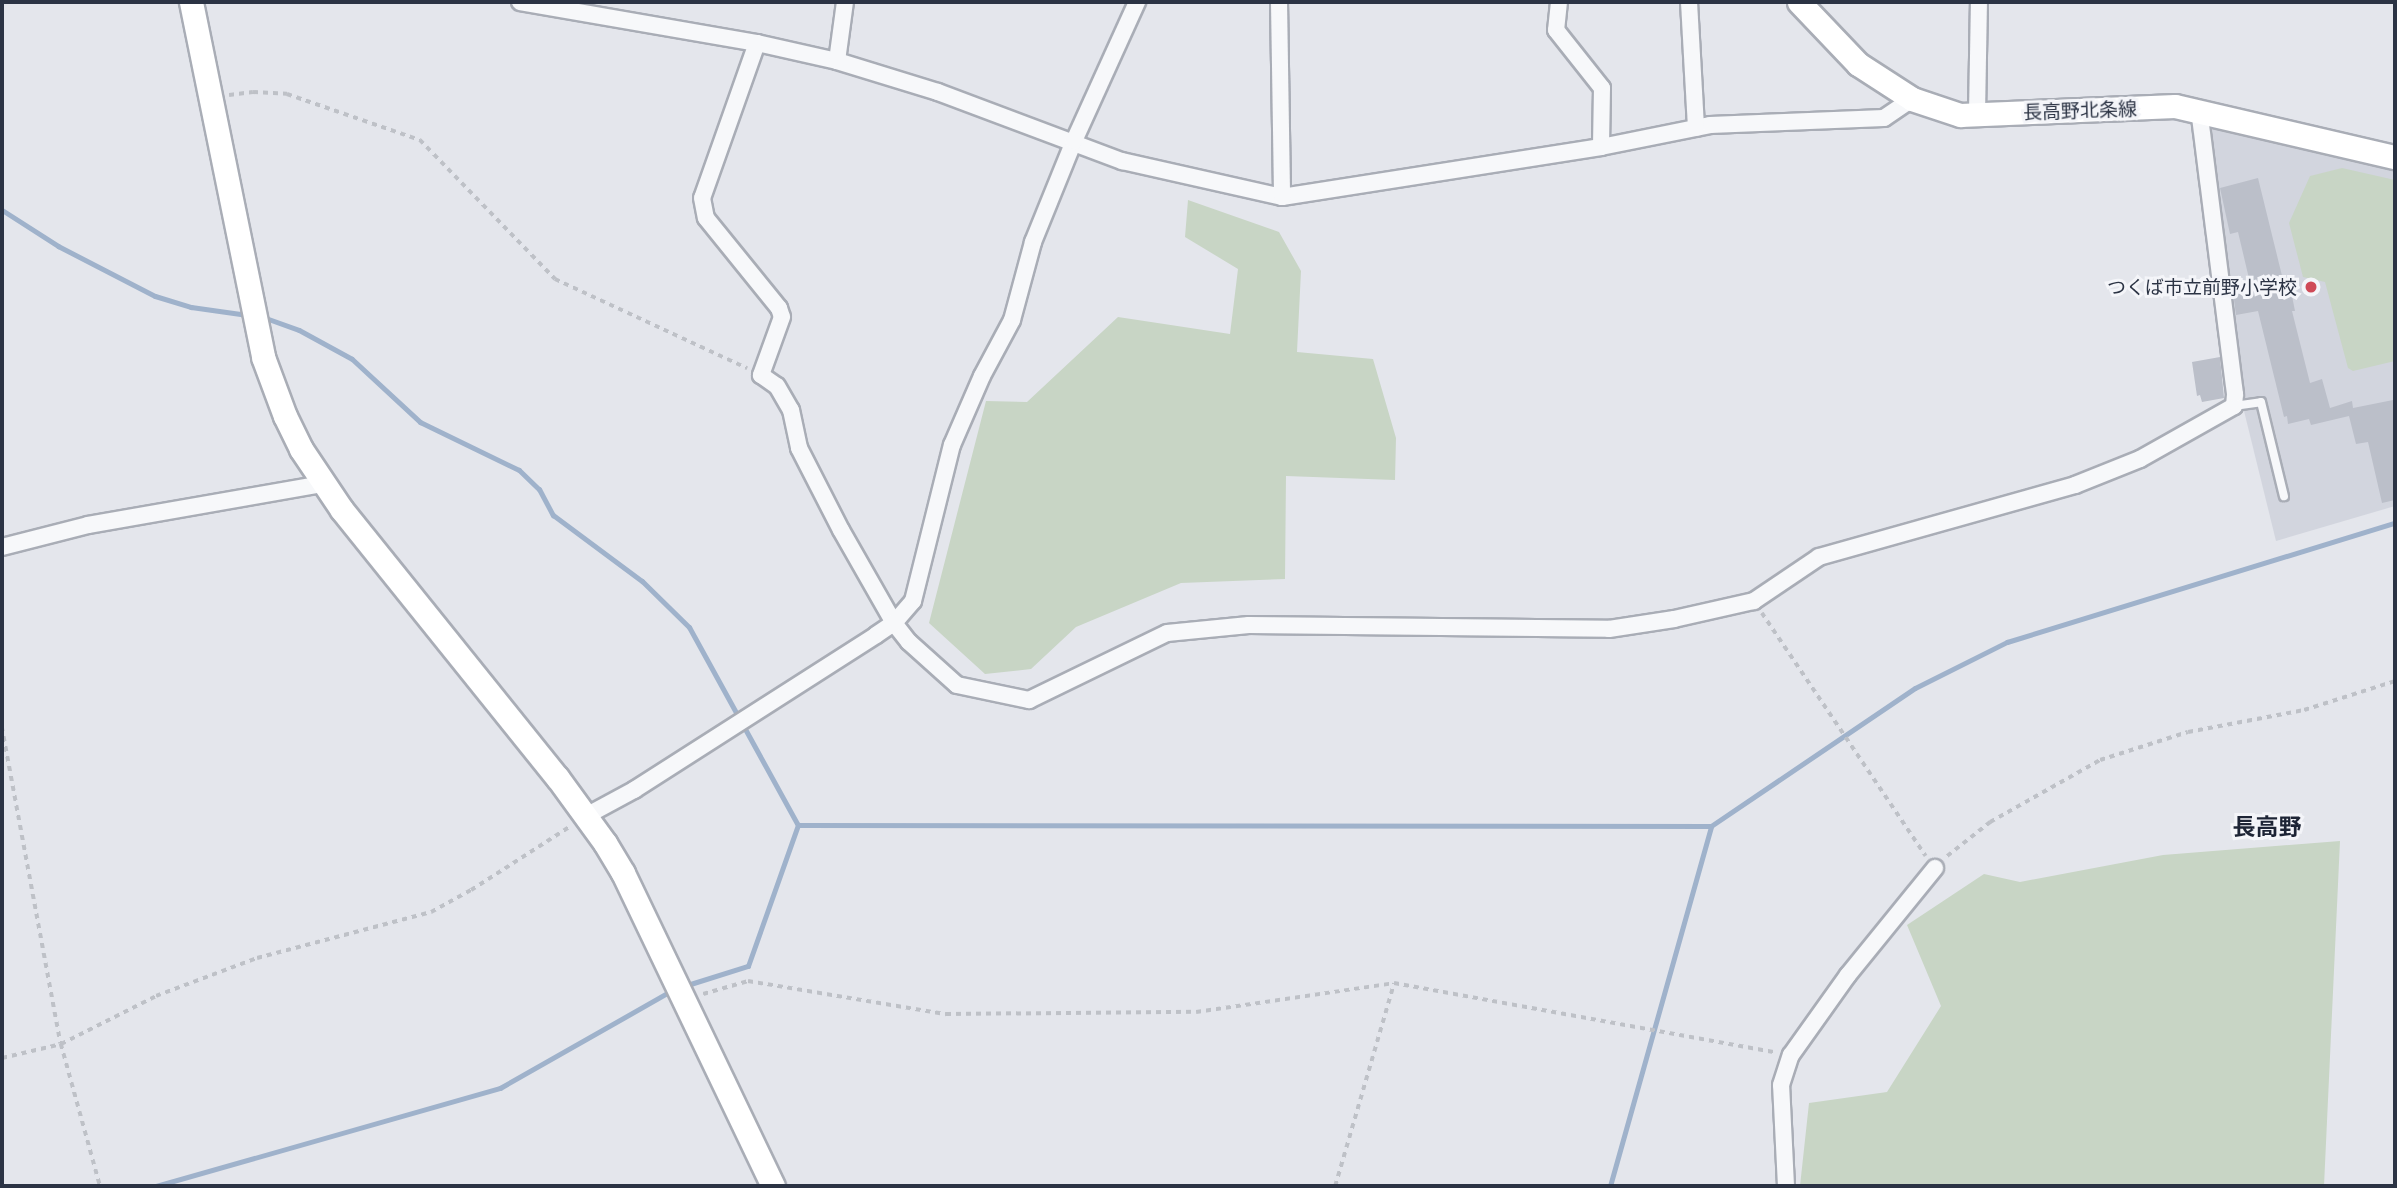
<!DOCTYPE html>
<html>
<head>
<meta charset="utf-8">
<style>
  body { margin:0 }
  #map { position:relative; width:2397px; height:1188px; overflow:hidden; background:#e4e6ec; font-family:"Golos Text","Noto Sans JP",sans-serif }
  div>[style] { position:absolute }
  .built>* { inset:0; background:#d2d5de }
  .green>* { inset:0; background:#c8d5c5 }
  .stream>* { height:5px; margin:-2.5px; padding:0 2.5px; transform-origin:2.5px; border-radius:2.5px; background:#9fb2cb }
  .building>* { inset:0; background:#bbbfc9 }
  .path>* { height:3.5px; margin-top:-1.75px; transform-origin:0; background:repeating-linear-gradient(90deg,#bec1c7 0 5px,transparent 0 10px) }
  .roads { filter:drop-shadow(2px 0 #a9adb6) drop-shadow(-2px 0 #a9adb6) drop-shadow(0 2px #a9adb6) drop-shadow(0 -2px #a9adb6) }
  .lane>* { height:8px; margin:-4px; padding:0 4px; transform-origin:4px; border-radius:4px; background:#f7f8fa }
  .street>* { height:16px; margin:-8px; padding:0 8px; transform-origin:8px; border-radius:8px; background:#f7f8fa }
  .secondary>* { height:23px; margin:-11.5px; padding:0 11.5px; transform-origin:11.5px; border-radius:11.5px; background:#fff }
  .dots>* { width:19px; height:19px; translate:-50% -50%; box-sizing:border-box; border:4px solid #f4f5f9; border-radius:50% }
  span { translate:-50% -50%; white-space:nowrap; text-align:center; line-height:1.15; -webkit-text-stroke:6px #f4f5f9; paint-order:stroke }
  .street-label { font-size:19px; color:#2b3344 }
  .poi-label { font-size:19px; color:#2b3344 }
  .right { translate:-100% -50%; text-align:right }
  .quarter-label { font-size:23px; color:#1d2435; font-weight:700 }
  .frame { position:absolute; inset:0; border:4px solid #2b3344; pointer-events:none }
</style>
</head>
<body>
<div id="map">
  <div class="built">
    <i style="clip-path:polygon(2212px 122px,2395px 164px,2395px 506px,2276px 541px,2244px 411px,2206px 135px)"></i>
  </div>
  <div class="green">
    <i style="clip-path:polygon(2342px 168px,2395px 180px,2395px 361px,2353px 371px,2348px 368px,2325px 282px,2303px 277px,2289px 223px,2310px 176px)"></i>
    <i style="clip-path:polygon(1188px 200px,1279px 232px,1301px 271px,1297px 352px,1373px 359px,1396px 438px,1395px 480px,1286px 476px,1285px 579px,1181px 583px,1076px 627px,1031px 669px,985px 674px,929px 623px,986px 401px,1027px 402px,1118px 317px,1230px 334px,1238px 269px,1185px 237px)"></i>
    <i style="clip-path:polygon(2340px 841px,2324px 1186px,1800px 1186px,1809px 1103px,1887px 1092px,1941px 1006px,1907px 925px,1984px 874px,2020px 882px,2163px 855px)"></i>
  </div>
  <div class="stream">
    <i style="left:2px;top:210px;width:67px;rotate:32.7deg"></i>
    <i style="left:58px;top:246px;width:109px;rotate:27.3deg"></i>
    <i style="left:155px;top:296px;width:38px;rotate:17deg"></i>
    <i style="left:191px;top:307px;width:57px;rotate:8.1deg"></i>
    <i style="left:260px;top:316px;width:41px;rotate:19.7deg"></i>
    <i style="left:299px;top:330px;width:60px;rotate:28.7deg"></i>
    <i style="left:352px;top:359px;width:93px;rotate:42.8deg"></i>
    <i style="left:420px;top:422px;width:110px;rotate:25.9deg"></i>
    <i style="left:519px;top:470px;width:28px;rotate:44deg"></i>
    <i style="left:539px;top:489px;width:30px;rotate:62deg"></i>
    <i style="left:553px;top:515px;width:111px;rotate:36.6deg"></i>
    <i style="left:642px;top:581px;width:66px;rotate:44.4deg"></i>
    <i style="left:689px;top:627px;width:226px;rotate:61.2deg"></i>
    <i style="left:798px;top:825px;width:913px;rotate:0.06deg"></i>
    <i style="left:684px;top:986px;width:67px;rotate:-17.4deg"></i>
    <i style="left:748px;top:966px;width:150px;rotate:-70.5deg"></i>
    <i style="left:156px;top:1186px;width:358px;rotate:-15.9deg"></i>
    <i style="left:500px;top:1088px;width:197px;rotate:-29.6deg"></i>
    <i style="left:1610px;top:1186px;width:374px;rotate:-74.3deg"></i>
    <i style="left:1711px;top:826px;width:246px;rotate:-34.1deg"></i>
    <i style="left:1915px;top:688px;width:103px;rotate:-26.6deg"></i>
    <i style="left:2007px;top:642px;width:406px;rotate:-17.1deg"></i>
  </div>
  <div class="building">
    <i style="clip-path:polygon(2258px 178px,2286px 292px,2291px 291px,2295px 311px,2292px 311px,2310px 383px,2322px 379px,2330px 408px,2352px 401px,2353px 408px,2393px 400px,2395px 500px,2382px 503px,2368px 442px,2356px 444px,2349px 416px,2311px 425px,2309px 419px,2288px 424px,2287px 416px,2284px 417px,2258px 311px,2236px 315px,2233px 292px,2251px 287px,2238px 232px,2230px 234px,2220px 188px)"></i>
    <i style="clip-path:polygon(2220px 357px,2224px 398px,2202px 402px,2200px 395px,2197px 396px,2192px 362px)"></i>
  </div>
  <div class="path">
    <i style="left:229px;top:95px;width:24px;rotate:-7deg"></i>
    <i style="left:253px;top:92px;width:34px;rotate:3deg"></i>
    <i style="left:287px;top:94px;width:141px;rotate:19.1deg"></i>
    <i style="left:420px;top:140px;width:194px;rotate:45.8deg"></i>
    <i style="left:555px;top:279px;width:212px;rotate:24.9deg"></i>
    <i style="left:1762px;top:613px;width:293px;rotate:56deg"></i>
    <i style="left:2px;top:727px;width:322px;rotate:79.5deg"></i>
    <i style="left:61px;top:1044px;width:147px;rotate:74.6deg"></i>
    <i style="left:1947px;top:856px;width:55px;rotate:-38.3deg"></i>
    <i style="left:1990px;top:822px;width:126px;rotate:-29.4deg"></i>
    <i style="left:2100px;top:760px;width:92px;rotate:-17.7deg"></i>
    <i style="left:2188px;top:732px;width:118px;rotate:-10.7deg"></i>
    <i style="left:2304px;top:710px;width:96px;rotate:-17.7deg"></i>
    <i style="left:703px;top:994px;width:47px;rotate:-16.1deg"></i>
    <i style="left:748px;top:981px;width:201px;rotate:9.5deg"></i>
    <i style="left:946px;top:1014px;width:250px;rotate:-0.5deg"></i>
    <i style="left:1196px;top:1012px;width:200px;rotate:-8.3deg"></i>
    <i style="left:1394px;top:983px;width:387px;rotate:10.3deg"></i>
    <i style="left:2px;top:1058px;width:61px;rotate:-13.3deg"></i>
    <i style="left:61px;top:1044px;width:106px;rotate:-26.8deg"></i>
    <i style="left:156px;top:996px;width:108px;rotate:-20.6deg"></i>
    <i style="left:257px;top:958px;width:180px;rotate:-14.8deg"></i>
    <i style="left:431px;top:912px;width:46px;rotate:-28.8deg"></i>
    <i style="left:471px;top:890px;width:117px;rotate:-32.7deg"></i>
    <i style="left:1335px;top:1186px;width:211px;rotate:-73.8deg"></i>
  </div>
  <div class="roads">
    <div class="lane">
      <i style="left:2234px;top:406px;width:27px;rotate:-8deg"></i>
      <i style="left:2261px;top:402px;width:97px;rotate:76.3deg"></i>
    </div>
    <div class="street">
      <i style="left:520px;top:2px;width:241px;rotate:9.8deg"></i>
      <i style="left:757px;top:43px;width:82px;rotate:12.7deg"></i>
      <i style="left:837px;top:61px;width:106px;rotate:17.1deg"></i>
      <i style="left:938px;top:92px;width:197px;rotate:20.6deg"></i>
      <i style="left:1122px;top:161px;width:164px;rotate:12.7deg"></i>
      <i style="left:1282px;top:197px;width:323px;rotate:-8.9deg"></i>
      <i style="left:1601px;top:147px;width:111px;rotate:-11.4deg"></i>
      <i style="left:1710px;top:125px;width:174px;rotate:-2.3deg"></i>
      <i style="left:1884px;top:118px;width:34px;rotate:-34deg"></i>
      <i style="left:1279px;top:2px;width:195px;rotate:89.1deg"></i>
      <i style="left:1559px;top:2px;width:28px;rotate:96deg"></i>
      <i style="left:1556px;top:30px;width:74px;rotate:51.6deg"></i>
      <i style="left:1602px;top:88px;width:59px;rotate:91deg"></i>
      <i style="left:1689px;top:2px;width:126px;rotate:86.8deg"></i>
      <i style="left:757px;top:43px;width:164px;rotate:109.5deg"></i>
      <i style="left:702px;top:198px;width:20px;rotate:79deg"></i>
      <i style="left:706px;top:218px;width:116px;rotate:51deg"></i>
      <i style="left:779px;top:308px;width:9px;rotate:72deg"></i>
      <i style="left:782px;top:317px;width:62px;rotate:109.9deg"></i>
      <i style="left:761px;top:375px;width:19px;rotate:35deg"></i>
      <i style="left:777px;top:386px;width:28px;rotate:60deg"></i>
      <i style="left:791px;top:410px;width:39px;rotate:78deg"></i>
      <i style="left:799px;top:448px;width:92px;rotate:62.9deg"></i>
      <i style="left:841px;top:530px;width:107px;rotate:60.3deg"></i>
      <i style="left:894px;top:623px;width:24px;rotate:52deg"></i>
      <i style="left:909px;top:642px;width:64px;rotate:41.9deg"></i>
      <i style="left:957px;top:685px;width:74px;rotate:11.8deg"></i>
      <i style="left:1029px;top:700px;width:153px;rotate:-25.9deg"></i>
      <i style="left:1167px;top:633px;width:82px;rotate:-5.6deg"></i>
      <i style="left:1249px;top:625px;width:360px;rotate:0.6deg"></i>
      <i style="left:1609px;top:629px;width:66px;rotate:-8.7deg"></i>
      <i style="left:1674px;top:619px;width:82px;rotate:-12.7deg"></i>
      <i style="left:1754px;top:601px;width:78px;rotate:-34.1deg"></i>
      <i style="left:1819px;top:557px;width:266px;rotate:-15.7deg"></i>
      <i style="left:2075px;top:485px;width:70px;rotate:-21.8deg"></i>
      <i style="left:2140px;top:459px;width:108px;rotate:-29.4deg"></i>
      <i style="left:2234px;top:406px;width:12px;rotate:-85deg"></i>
      <i style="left:2235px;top:394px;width:287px;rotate:-97.2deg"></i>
      <i style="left:837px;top:61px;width:60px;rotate:-82.3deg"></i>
      <i style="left:1977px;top:114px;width:112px;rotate:-89deg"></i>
      <i style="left:2px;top:547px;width:89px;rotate:-14.3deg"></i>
      <i style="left:88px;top:525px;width:240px;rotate:-9.9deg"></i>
      <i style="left:586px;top:816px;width:55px;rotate:-28.4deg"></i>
      <i style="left:634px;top:790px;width:287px;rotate:-32.6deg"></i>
      <i style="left:876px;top:635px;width:22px;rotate:-34deg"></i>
      <i style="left:894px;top:623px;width:29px;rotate:-49deg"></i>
      <i style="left:913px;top:601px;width:161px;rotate:-76deg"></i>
      <i style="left:952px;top:445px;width:75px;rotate:-66.5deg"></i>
      <i style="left:982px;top:376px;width:64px;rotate:-61.8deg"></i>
      <i style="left:1012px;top:320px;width:81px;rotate:-74.9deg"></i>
      <i style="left:1033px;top:242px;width:109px;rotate:-67.9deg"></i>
      <i style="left:1074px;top:141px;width:153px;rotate:-65.6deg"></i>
      <i style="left:1786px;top:1186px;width:101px;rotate:-92.8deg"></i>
      <i style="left:1781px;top:1085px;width:32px;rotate:-72deg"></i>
      <i style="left:1791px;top:1055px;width:98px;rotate:-54.5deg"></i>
      <i style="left:1848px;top:975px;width:138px;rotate:-50.9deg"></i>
    </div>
    <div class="secondary">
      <i style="left:191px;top:2px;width:362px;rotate:78.5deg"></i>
      <i style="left:263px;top:357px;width:63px;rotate:69.6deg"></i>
      <i style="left:285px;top:416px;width:37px;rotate:64deg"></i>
      <i style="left:301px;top:449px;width:73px;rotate:56.1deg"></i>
      <i style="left:342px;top:510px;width:343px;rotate:51.2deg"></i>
      <i style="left:557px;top:777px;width:82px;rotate:54deg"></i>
      <i style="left:605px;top:843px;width:35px;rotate:59deg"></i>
      <i style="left:623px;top:873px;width:347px;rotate:64.4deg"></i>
      <i style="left:1799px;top:2px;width:86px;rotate:46.4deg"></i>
      <i style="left:1858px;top:64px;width:64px;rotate:32.9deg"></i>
      <i style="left:1912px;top:99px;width:51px;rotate:18.4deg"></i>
      <i style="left:1960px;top:115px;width:215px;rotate:-2.4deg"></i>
      <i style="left:2175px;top:106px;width:226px;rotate:13.1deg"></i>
    </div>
  </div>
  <div class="dots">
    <i style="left:2311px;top:287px;background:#cf4a57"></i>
  </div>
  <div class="street-label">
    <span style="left:2080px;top:110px;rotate:-2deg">長高野北条線</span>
  </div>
  <div class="poi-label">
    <span class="right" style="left:2297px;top:287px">つくば市立前野小学校</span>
  </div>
  <div class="quarter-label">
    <span style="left:2267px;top:826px">長高野</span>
  </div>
  <div class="frame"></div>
</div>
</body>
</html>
